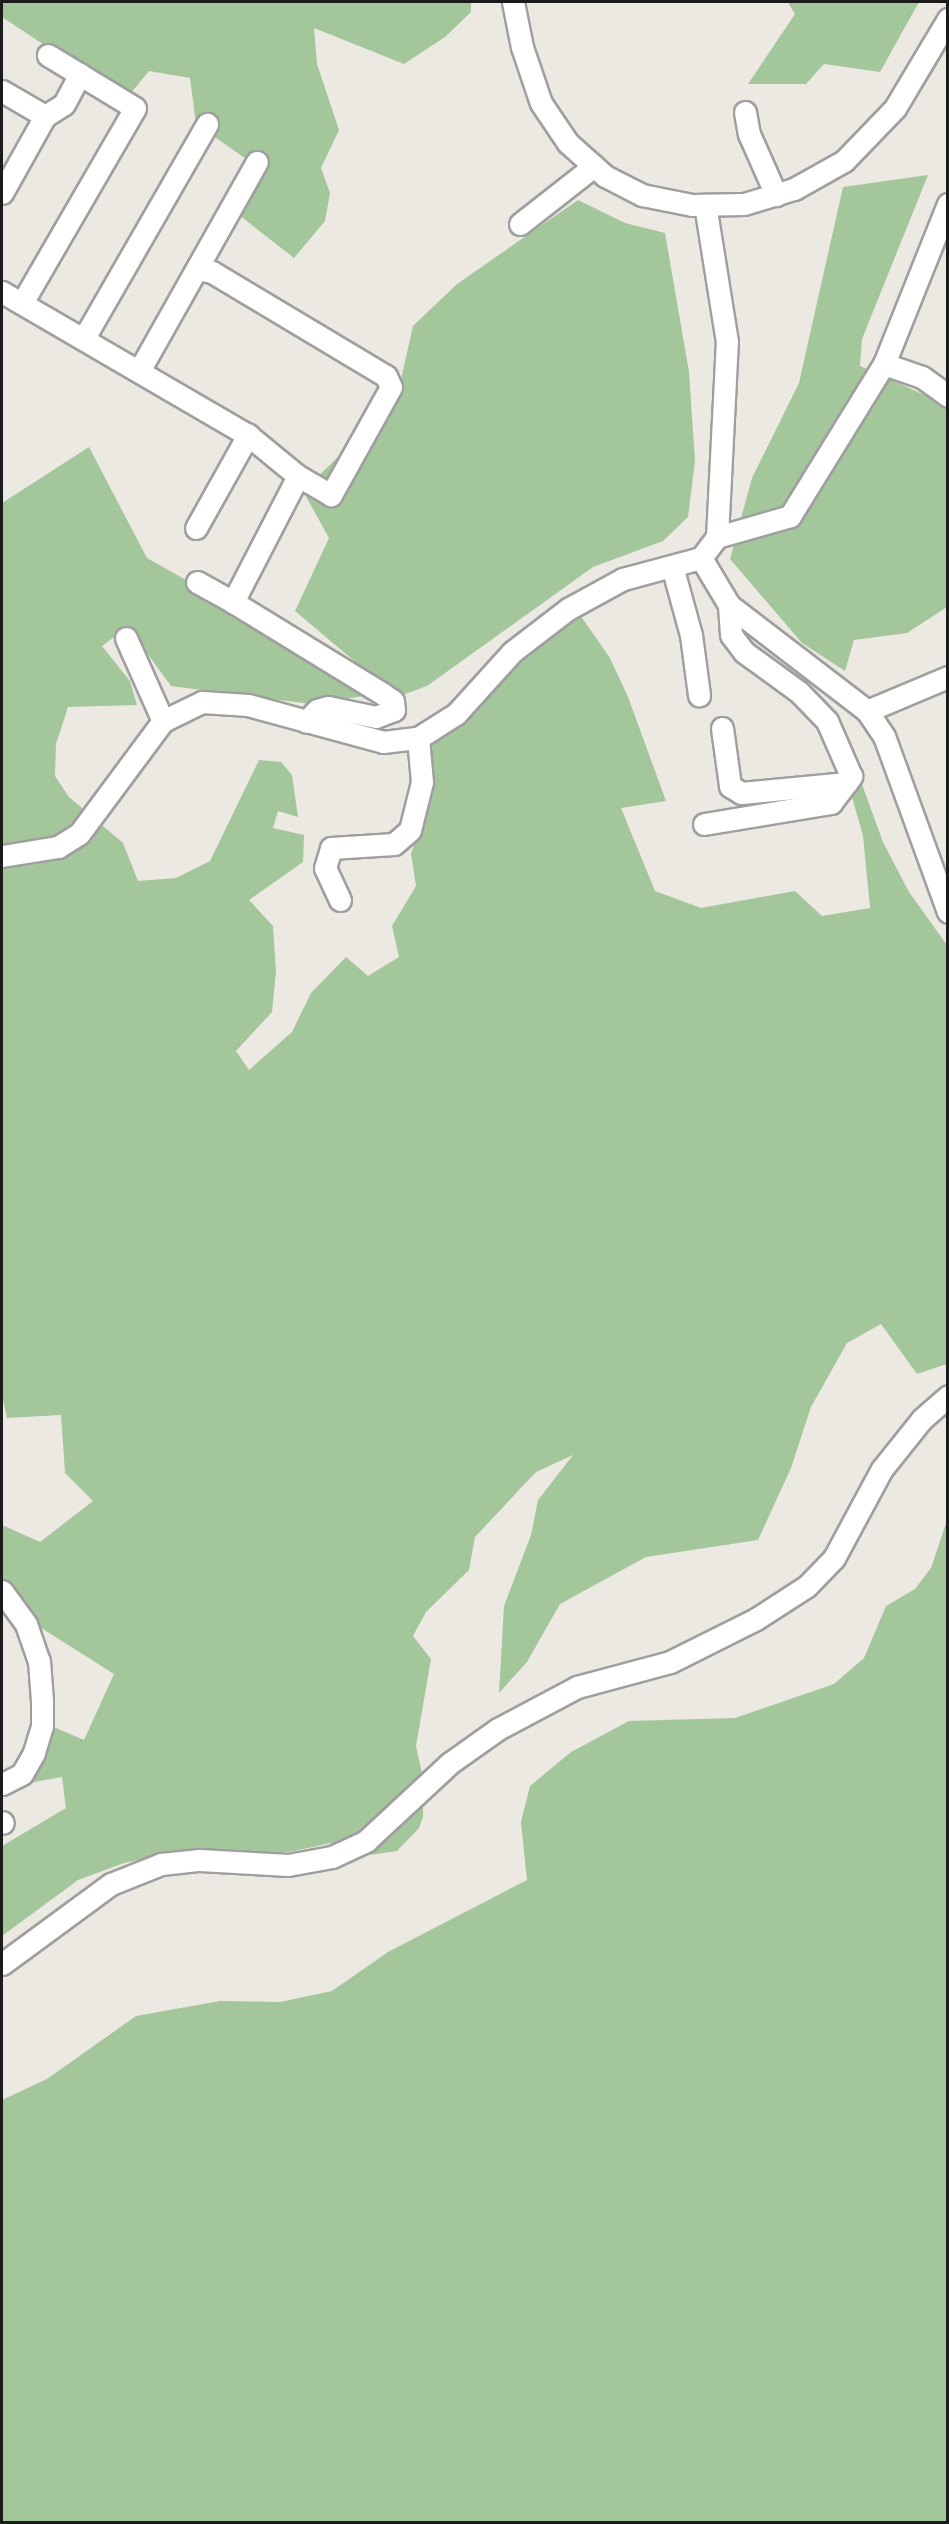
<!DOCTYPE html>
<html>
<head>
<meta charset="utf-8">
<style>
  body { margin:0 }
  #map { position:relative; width:949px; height:2524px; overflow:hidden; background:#ece9e2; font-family:"Exo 2",sans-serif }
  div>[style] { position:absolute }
  .forest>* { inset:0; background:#a4c69b }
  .roads { filter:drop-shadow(2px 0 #9f9f9f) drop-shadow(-2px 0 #9f9f9f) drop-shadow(0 2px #9f9f9f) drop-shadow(0 -2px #9f9f9f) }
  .minor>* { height:21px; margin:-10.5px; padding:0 10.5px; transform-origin:10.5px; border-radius:10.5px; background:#fff }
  span { translate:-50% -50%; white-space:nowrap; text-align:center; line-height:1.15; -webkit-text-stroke:4.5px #fff; paint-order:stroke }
  .frame { position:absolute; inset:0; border:3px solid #1b1b1b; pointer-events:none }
</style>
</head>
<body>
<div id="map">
  <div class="forest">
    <i style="clip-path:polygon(2px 2px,471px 2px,471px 12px,445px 37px,404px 64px,314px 28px,317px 64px,339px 130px,321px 168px,330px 193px,325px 221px,294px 258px,230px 208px,249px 161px,196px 124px,190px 78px,149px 71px,126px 99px,2px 17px)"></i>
    <i style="clip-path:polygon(788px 2px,919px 2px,880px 72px,824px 64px,806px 84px,748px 84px,795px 14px)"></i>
    <i style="clip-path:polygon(928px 175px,862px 339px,860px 366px,947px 405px,947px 607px,907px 633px,854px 640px,845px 671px,802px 643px,730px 559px,752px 478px,799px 383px,843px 187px)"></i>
    <i style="clip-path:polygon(578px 200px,625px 223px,665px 233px,689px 372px,695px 461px,688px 517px,663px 541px,593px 567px,427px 686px,397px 697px,295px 611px,329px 538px,303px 491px,373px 423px,399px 388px,413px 326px,457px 284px)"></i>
    <i style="clip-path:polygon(89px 447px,147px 558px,333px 663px,364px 696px,311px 704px,171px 686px,128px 627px,102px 646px,130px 681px,137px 705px,68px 707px,56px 744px,55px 776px,69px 797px,123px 843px,138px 881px,176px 878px,210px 861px,259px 760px,281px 762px,292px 775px,298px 817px,278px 811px,273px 828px,304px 835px,303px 862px,249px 900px,273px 926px,276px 971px,272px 1012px,236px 1051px,249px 1070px,292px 1032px,311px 993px,346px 957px,368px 976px,399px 957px,392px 926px,416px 886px,411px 854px,431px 793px,423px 721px,502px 675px,542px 621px,578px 612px,610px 658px,628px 697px,666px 801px,621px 808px,655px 891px,701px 908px,795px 891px,822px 916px,870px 908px,863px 836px,838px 747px,860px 779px,883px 842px,909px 892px,947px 945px,947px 1364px,917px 1374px,881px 1324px,847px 1343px,811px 1407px,791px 1468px,758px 1540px,646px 1557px,560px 1604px,527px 1662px,499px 1693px,504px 1606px,531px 1535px,538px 1500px,573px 1455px,536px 1472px,475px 1537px,469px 1570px,426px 1612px,413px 1636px,431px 1659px,416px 1746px,423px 1778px,423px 1817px,419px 1828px,397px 1851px,369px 1855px,331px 1843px,289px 1852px,176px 1852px,124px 1863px,78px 1880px,2px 1936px,2px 1846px,66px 1808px,62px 1777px,23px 1784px,49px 1725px,84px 1740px,114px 1674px,35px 1624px,2px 1583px,2px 1525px,40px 1542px,93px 1501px,65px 1473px,61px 1415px,7px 1418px,2px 1395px,2px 503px)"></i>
    <i style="clip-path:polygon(947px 1520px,947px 2522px,2px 2522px,2px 2100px,47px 2079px,136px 2016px,220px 2001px,280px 2002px,332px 1991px,388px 1952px,527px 1880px,521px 1822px,530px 1786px,571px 1752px,629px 1721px,735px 1718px,834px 1684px,864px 1658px,886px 1606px,915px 1589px,931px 1568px)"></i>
  </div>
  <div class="roads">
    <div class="minor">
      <i style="left:513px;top:2px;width:46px;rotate:78.7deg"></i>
      <i style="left:522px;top:47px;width:59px;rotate:71.3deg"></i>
      <i style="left:541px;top:103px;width:48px;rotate:56deg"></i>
      <i style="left:568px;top:143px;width:50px;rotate:41.7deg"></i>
      <i style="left:605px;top:176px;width:42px;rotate:27.2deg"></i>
      <i style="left:642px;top:195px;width:51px;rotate:11.3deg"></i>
      <i style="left:692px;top:205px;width:52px;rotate:-1.1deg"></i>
      <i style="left:744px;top:204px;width:52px;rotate:-16.7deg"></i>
      <i style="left:794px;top:189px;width:57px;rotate:-29.2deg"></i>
      <i style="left:844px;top:161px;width:74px;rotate:-46.1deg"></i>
      <i style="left:895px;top:108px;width:104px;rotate:-59.2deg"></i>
      <i style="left:2px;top:91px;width:50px;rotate:30.2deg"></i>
      <i style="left:45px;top:116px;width:88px;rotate:119.2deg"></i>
      <i style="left:745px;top:112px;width:22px;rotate:80deg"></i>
      <i style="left:749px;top:134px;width:67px;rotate:66.1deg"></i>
      <i style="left:45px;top:116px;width:22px;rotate:-32deg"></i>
      <i style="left:64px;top:104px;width:34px;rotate:-62deg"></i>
      <i style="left:948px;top:204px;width:172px;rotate:111.8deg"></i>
      <i style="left:884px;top:364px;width:40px;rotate:18.9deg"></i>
      <i style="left:922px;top:377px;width:32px;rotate:36deg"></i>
      <i style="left:520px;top:224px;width:94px;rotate:-38.1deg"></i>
      <i style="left:197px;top:269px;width:15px;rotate:11deg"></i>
      <i style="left:212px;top:272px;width:203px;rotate:30.9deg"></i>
      <i style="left:386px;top:376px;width:12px;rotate:66deg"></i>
      <i style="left:391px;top:387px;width:124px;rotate:119.1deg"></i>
      <i style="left:331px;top:495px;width:38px;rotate:-150deg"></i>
      <i style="left:2px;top:292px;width:285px;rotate:30.2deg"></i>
      <i style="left:248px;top:435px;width:65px;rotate:39.4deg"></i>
      <i style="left:298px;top:476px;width:142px;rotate:117.3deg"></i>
      <i style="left:233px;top:602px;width:176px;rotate:31.5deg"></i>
      <i style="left:383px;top:694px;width:12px;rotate:35deg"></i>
      <i style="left:393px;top:701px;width:9px;rotate:84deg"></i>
      <i style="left:394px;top:710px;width:19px;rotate:159deg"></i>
      <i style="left:376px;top:717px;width:49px;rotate:-168.2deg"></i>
      <i style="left:328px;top:707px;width:11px;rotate:165deg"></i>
      <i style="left:317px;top:710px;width:16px;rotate:133deg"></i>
      <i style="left:22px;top:303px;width:225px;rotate:-59.9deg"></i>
      <i style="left:135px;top:108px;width:102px;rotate:-148.7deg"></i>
      <i style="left:84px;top:338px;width:247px;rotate:-60.1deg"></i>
      <i style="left:139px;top:371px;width:240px;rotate:-60.6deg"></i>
      <i style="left:196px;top:528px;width:107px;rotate:-60.8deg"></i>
      <i style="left:717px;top:537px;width:76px;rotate:-16deg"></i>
      <i style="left:790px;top:516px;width:179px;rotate:-58.3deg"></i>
      <i style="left:701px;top:558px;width:55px;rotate:59.2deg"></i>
      <i style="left:729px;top:605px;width:174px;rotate:37.5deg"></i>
      <i style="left:867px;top:711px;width:30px;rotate:56deg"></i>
      <i style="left:884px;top:736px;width:187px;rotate:70deg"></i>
      <i style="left:672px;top:566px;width:72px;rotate:74.6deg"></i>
      <i style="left:691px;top:635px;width:61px;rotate:82.4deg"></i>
      <i style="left:197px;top:582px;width:41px;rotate:29.1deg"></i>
      <i style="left:126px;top:638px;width:91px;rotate:66deg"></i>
      <i style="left:867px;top:711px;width:88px;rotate:-22.8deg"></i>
      <i style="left:722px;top:728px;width:59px;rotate:82.1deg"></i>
      <i style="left:730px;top:786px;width:13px;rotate:32deg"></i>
      <i style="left:741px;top:793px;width:106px;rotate:-5.4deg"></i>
      <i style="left:704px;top:824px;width:129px;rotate:-9.4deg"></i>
      <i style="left:831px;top:803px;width:34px;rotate:-53deg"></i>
      <i style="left:851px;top:776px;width:60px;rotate:-113.6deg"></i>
      <i style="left:827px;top:721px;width:40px;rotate:-134deg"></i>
      <i style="left:799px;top:692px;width:68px;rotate:-144deg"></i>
      <i style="left:744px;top:652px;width:21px;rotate:-127deg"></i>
      <i style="left:731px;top:635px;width:30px;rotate:-94deg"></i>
      <i style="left:2px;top:856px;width:57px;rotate:-9.1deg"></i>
      <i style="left:58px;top:847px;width:25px;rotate:-32deg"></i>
      <i style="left:79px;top:834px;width:141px;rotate:-53.4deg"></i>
      <i style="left:163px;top:721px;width:43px;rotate:-26deg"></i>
      <i style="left:202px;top:702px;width:46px;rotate:3.7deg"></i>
      <i style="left:248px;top:705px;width:140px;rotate:15.3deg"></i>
      <i style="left:383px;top:742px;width:35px;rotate:-7deg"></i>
      <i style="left:418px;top:738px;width:45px;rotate:-32.3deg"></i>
      <i style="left:456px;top:714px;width:84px;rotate:-47.9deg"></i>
      <i style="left:512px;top:652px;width:71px;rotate:-37.5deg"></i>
      <i style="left:568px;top:609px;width:63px;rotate:-28.6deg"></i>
      <i style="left:623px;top:579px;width:81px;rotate:-15.1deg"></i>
      <i style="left:701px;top:558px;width:26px;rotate:-53deg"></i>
      <i style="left:717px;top:537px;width:195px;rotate:-87.1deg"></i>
      <i style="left:727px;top:342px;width:139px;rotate:-99.1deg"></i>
      <i style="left:340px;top:900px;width:35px;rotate:-115deg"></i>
      <i style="left:325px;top:868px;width:21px;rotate:-73deg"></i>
      <i style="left:331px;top:848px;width:63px;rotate:-3.6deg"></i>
      <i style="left:394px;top:844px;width:21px;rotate:-41deg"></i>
      <i style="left:410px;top:830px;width:49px;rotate:-76deg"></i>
      <i style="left:422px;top:782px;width:44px;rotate:-95.2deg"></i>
      <i style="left:2px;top:1591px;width:41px;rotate:54deg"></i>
      <i style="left:26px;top:1624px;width:39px;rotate:71deg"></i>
      <i style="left:39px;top:1661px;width:40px;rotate:85.7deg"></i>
      <i style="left:42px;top:1701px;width:25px;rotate:90deg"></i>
      <i style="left:42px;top:1726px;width:28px;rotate:107deg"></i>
      <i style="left:34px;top:1753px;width:24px;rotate:120deg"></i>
      <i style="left:22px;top:1774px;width:22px;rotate:153deg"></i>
      <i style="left:2px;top:1822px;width:1px;rotate:45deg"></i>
      <i style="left:2px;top:1964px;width:135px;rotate:-36.3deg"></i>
      <i style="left:111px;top:1884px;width:54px;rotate:-21.8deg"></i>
      <i style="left:161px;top:1864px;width:39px;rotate:-6deg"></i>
      <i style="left:200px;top:1860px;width:88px;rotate:3.3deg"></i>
      <i style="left:288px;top:1865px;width:45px;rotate:-10.3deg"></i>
      <i style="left:332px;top:1857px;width:38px;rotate:-25deg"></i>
      <i style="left:366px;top:1841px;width:115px;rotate:-42.9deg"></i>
      <i style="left:450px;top:1763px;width:59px;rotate:-35.3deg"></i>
      <i style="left:498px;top:1729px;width:89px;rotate:-28deg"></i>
      <i style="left:577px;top:1687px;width:96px;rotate:-15deg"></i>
      <i style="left:670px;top:1662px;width:96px;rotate:-26.6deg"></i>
      <i style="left:756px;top:1619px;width:61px;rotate:-32.9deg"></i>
      <i style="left:807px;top:1586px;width:39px;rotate:-46deg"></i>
      <i style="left:834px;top:1558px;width:101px;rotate:-61.7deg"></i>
      <i style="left:882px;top:1469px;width:64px;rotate:-51.3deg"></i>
      <i style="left:922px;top:1419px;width:35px;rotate:-41deg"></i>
    </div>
  </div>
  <div class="frame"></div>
</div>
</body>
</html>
